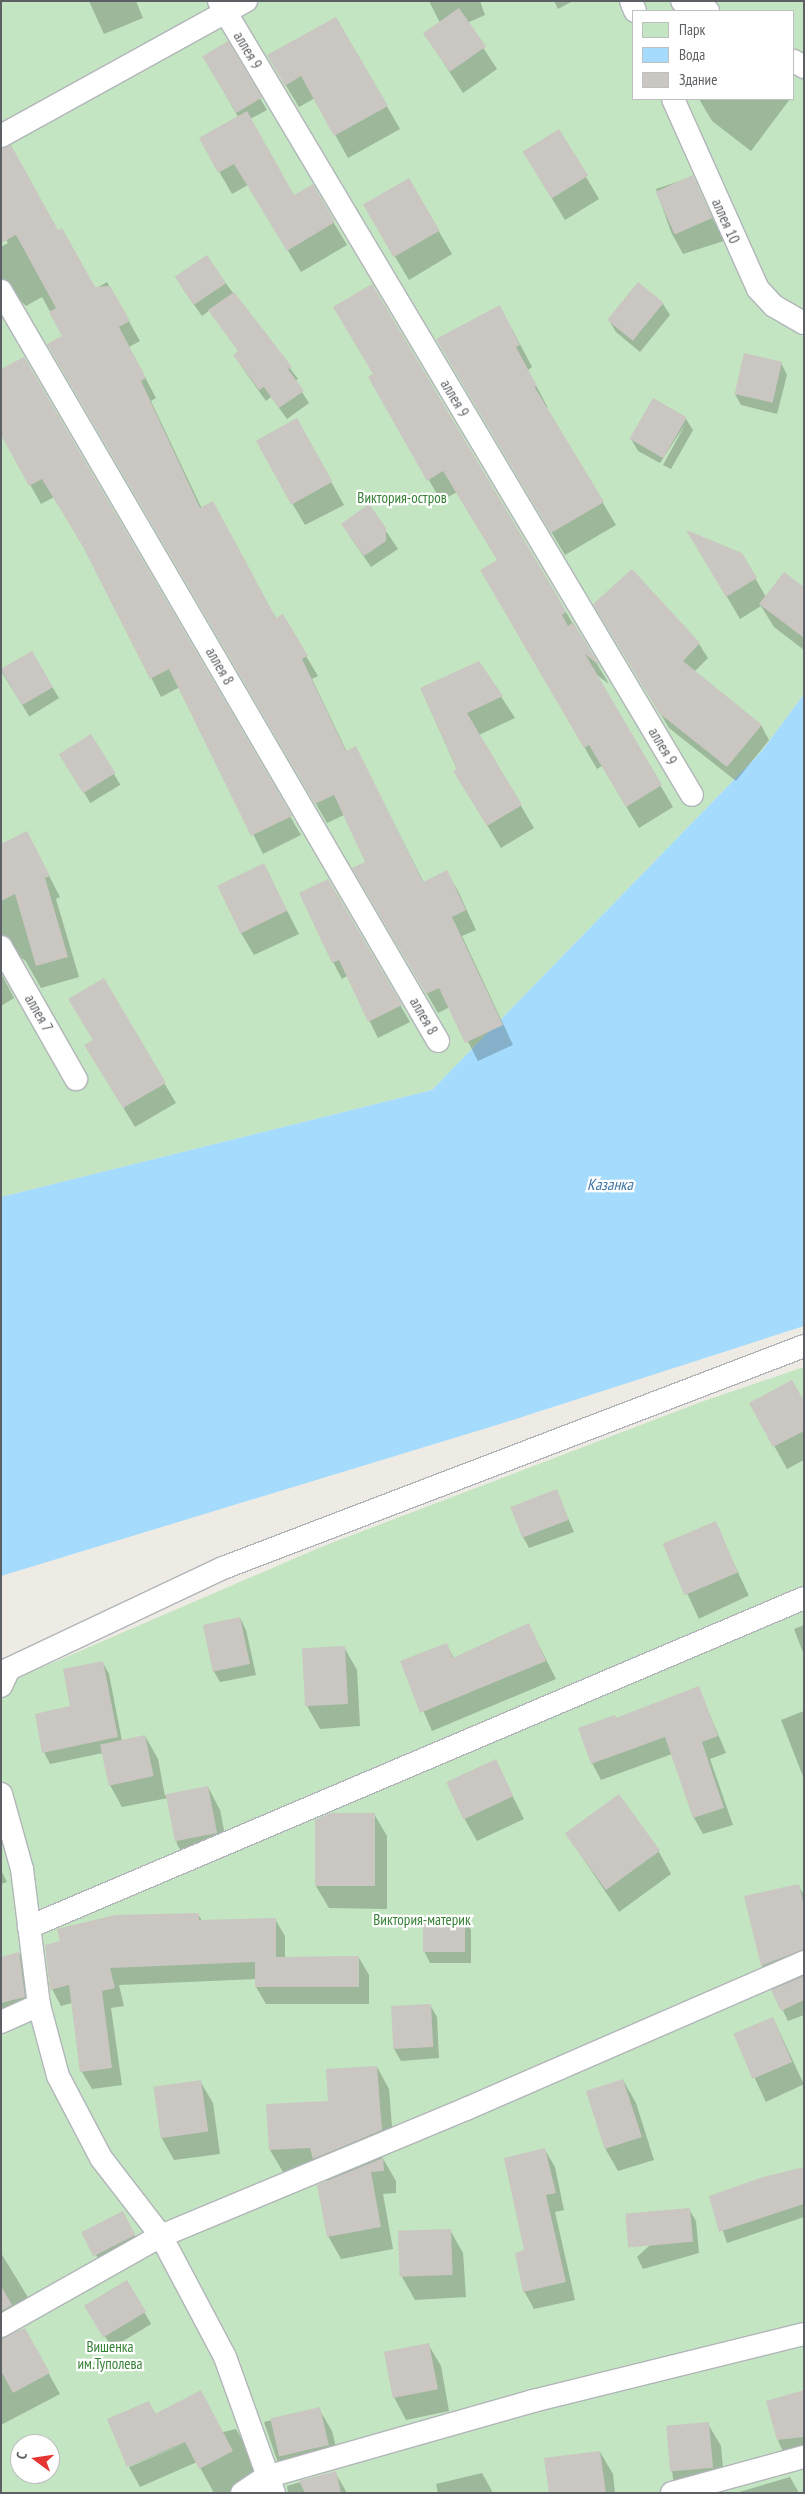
<!DOCTYPE html>
<html>
<head>
<meta charset="utf-8">
<style>
  body { margin:0 }
  #map { position:relative; width:805px; height:2494px; overflow:hidden; background:#eeebe4; font-family:"PT Sans Narrow",sans-serif }
  div>[style] { position:absolute }
  .green>* { inset:0; background:#c3e5c1 }
  .water>* { inset:0; background:#a5dcfd }
  .shadow>* { inset:0; background:#0003; transform-origin:0 0 }
  .building>* { inset:0; background:#cac6c1; transform-origin:0 0 }
  .roads { filter:drop-shadow(1px 0 #b1b5b9) drop-shadow(-1px 0 #b1b5b9) drop-shadow(0 1px #b1b5b9) drop-shadow(0 -1px #b1b5b9) }
  .lane>* { height:22px; margin:-11px; padding:0 11px; transform-origin:11px; border-radius:11px; background:#fff }
  span { translate:-50% -50%; white-space:nowrap; text-align:center; line-height:1.15; -webkit-text-stroke:4.5px #fff; paint-order:stroke }
  .street-label { font-size:15px; color:#5c6064 }
  .park-label { font-size:15px; color:#378136 }
  .water-label { font-size:16px; color:#4078a6; font-style:italic }
  .frame { position:absolute; inset:0; border:2px solid #5c6064; pointer-events:none }
  .legend { position:absolute; left:632px; top:10px; width:162px; height:90px; box-sizing:border-box; background:#fff; border:1px solid #bebfc1; margin:0; padding:6px 9px; list-style:none; font-size:15px; color:#5c6064 }
  .legend li { display:flex; align-items:center; gap:10px; height:25px }
  .legend b { width:25px; border:1px solid #bebfc1 }
  .north { position:absolute; left:10px; top:2434px; width:50px; height:50px; box-sizing:border-box; background:#fff; border:1px solid #bebfc1; border-radius:50%; rotate:284deg; font-size:14px; font-weight:700; line-height:20px; text-align:center; color:#5c6064 }
  .north::after { content:''; display:block; margin:auto; width:18px; height:22px; background:#e53633; clip-path:polygon(50% 0,100% 100%,50% 72%,0 100%) }
</style>
</head>
<body>
<div id="map">
  <div class="green">
    <i style="clip-path:polygon(evenodd,1px 1px,804px 1px,804px 694px,761px 752px,432px 1090px,1px 1197px,1px 1px,634px 11px,794px 11px,794px 99px,634px 99px,634px 11px)"></i>
    <i style="clip-path:polygon(evenodd,804px 1367px,804px 2493px,1px 2493px,1px 1685px,321px 1547px,701px 1402px,804px 1367px,20px 2444px,50px 2444px,50px 2474px,20px 2474px,20px 2444px)"></i>
  </div>
  <div class="water">
    <i style="clip-path:polygon(804px 694px,804px 1326px,500px 1424px,1px 1576px,1px 1197px,432px 1090px,761px 752px)"></i>
  </div>
  <div class="shadow">
    <i style="clip-path:polygon(89px 1px,136px 1px,143px 18px,104px 34px)"></i>
    <i style="clip-path:polygon(429px 1px,480px 1px,485px 15px,467px 23px,497px 69px,463px 93px,425px 34px,440px 23px)"></i>
    <i style="clip-path:polygon(554px 1px,573px 1px,558px 9px)"></i>
    <i style="clip-path:polygon(336px 18px,400px 129px,348px 158px,315px 98px,299px 107px,268px 56px)"></i>
    <i style="clip-path:polygon(227px 43px,267px 110px,250px 119px,294px 197px,312px 186px,347px 245px,301px 272px,248px 185px,232px 194px,200px 138px,238px 117px,204px 56px)"></i>
    <i style="clip-path:polygon(699px 99px,790px 99px,751px 151px,712px 121px)"></i>
    <i style="clip-path:polygon(559px 131px,599px 199px,565px 220px,537px 174px)"></i>
    <i style="clip-path:polygon(692px 177px,724px 241px,683px 254px,671px 232px,656px 189px)"></i>
    <i style="clip-path:polygon(409px 180px,452px 254px,409px 280px,378px 228px)"></i>
    <i style="clip-path:polygon(1px 231px,58px 232px,95px 289px,107px 282px,140px 341px,129px 347px,156px 398px,151px 401px,202px 509px,277px 619px,282px 616px,318px 676px,312px 679px,347px 752px,356px 748px,424px 883px,447px 872px,458px 891px,476px 930px,462px 936px,513px 1045px,478px 1061px,450px 1007px,438px 1013px,354px 868px,366px 862px,344px 815px,327px 823px,49px 345px,64px 337px,42px 297px,26px 306px,19px 299px,5px 299px,1px 306px,1px 247px,8px 243px)"></i>
    <i style="clip-path:polygon(206px 257px,298px 379px,295px 381px,309px 403px,287px 419px,271px 397px,266px 401px,241px 366px,235px 355px,239px 352px,210px 310px,202px 316px,183px 289px)"></i>
    <i style="clip-path:polygon(663px 304px,670px 315px,640px 352px,616px 332px,609px 320px)"></i>
    <i style="clip-path:polygon(512px 329px,532px 367px,528px 370px,548px 408px,545px 406px,616px 525px,565px 555px,450px 362px)"></i>
    <i style="clip-path:polygon(24px 358px,301px 835px,263px 854px,180px 687px,161px 697px,85px 549px,54px 497px,41px 504px,1px 433px)"></i>
    <i style="clip-path:polygon(781px 363px,787px 375px,777px 414px,741px 405px,735px 394px)"></i>
    <i style="clip-path:polygon(370px 378px,554px 592px,609px 684px,594px 673px,673px 807px,639px 828px,602px 766px,597px 769px,482px 570px,498px 560px,457px 492px,441px 501px)"></i>
    <i style="clip-path:polygon(686px 419px,693px 430px,671px 469px,663px 465px,686px 423px,660px 463px,638px 451px,631px 439px)"></i>
    <i style="clip-path:polygon(309px 442px,344px 505px,305px 525px,292px 503px)"></i>
    <i style="clip-path:polygon(369px 506px,398px 549px,371px 567px,349px 535px)"></i>
    <i style="clip-path:polygon(689px 532px,741px 554px,766px 597px,804px 588px,804px 650px,774px 627px,761px 606px,740px 619px)"></i>
    <i style="clip-path:polygon(632px 570px,699px 644px,708px 658px,694px 672px,761px 725px,769px 740px,736px 781px,669px 728px,595px 604px)"></i>
    <i style="left:31px;top:653px;width:53px;height:35px;rotate:58deg"></i>
    <i style="clip-path:polygon(479px 663px,515px 718px,479px 735px,534px 828px,501px 848px,468px 794px,421px 689px)"></i>
    <i style="left:91px;top:736px;width:57px;height:35px;rotate:59deg"></i>
    <i style="clip-path:polygon(27px 833px,60px 897px,56px 899px,79px 977px,41px 988px,25px 960px,13px 954px,1px 960px,1px 846px)"></i>
    <i style="clip-path:polygon(263px 864px,299px 934px,254px 955px,241px 933px)"></i>
    <i style="clip-path:polygon(328px 880px,410px 1022px,378px 1038px,347px 976px,342px 979px,333px 962px)"></i>
    <i style="clip-path:polygon(1px 973px,14px 998px,1px 1006px)"></i>
    <i style="clip-path:polygon(103px 980px,176px 1103px,135px 1127px,97px 1064px,94px 1040px)"></i>
    <i style="clip-path:polygon(804px 1402px,804px 1460px,787px 1469px,751px 1404px)"></i>
    <i style="clip-path:polygon(556px 1490px,574px 1532px,529px 1548px,523px 1537px)"></i>
    <i style="left:715px;top:1523px;width:80px;height:55px;rotate:65deg"></i>
    <i style="clip-path:polygon(240px 1618px,246px 1630px,256px 1675px,220px 1682px,213px 1670px)"></i>
    <i style="clip-path:polygon(528px 1624px,556px 1679px,432px 1731px,402px 1661px,446px 1644px,454px 1658px)"></i>
    <i style="clip-path:polygon(804px 1625px,804px 1655px,794px 1629px)"></i>
    <i style="clip-path:polygon(344px 1647px,357px 1670px,360px 1726px,320px 1729px,307px 1706px)"></i>
    <i style="clip-path:polygon(103px 1663px,109px 1674px,122px 1741px,145px 1736px,158px 1759px,165px 1796px,208px 1787px,220px 1810px,229px 1855px,190px 1867px,177px 1844px,168px 1798px,122px 1807px,110px 1785px,103px 1753px,50px 1764px,44px 1752px)"></i>
    <i style="clip-path:polygon(698px 1687px,726px 1753px,710px 1759px,733px 1825px,703px 1834px,694px 1818px,672px 1754px,601px 1780px,592px 1763px,616px 1719px)"></i>
    <i style="clip-path:polygon(804px 1711px,804px 1779px,781px 1720px)"></i>
    <i style="clip-path:polygon(495px 1761px,524px 1819px,477px 1841px,464px 1818px)"></i>
    <i style="clip-path:polygon(374px 1814px,387px 1836px,387px 1909px,329px 1908px,316px 1886px)"></i>
    <i style="clip-path:polygon(566px 1833px,659px 1852px,671px 1874px,619px 1912px)"></i>
    <i style="clip-path:polygon(1px 1870px,7px 1882px,1px 1884px)"></i>
    <i style="clip-path:polygon(798px 1885px,804px 1895px,804px 2015px,788px 2021px,762px 1966px,746px 1897px)"></i>
    <i style="clip-path:polygon(198px 1914px,202px 1921px,275px 1919px,285px 1936px,285px 1958px,359px 1958px,369px 1975px,369px 2004px,266px 2004px,256px 1987px,256px 1979px,119px 1985px,124px 2006px,111px 2008px,122px 2085px,92px 2089px,82px 2072px,72px 2003px,61px 2006px,52px 1989px)"></i>
    <i style="clip-path:polygon(464px 1919px,471px 1930px,471px 1963px,430px 1963px,424px 1951px)"></i>
    <i style="clip-path:polygon(19px 1953px,31px 1975px,37px 2019px,1px 2029px,1px 1958px)"></i>
    <i style="clip-path:polygon(430px 2005px,437px 2017px,439px 2058px,401px 2061px,394px 2049px)"></i>
    <i style="left:773px;top:2018px;width:73px;height:42px;rotate:65deg"></i>
    <i style="clip-path:polygon(377px 2067px,389px 2089px,394px 2152px,382px 2157px,396px 2181px,396px 2193px,383px 2194px,393px 2249px,341px 2259px,328px 2236px,328px 2182px,320px 2170px,283px 2172px,270px 2150px)"></i>
    <i style="clip-path:polygon(623px 2080px,636px 2103px,654px 2160px,618px 2171px,605px 2148px)"></i>
    <i style="clip-path:polygon(200px 2081px,213px 2103px,220px 2154px,174px 2160px,161px 2137px)"></i>
    <i style="clip-path:polygon(545px 2150px,555px 2167px,564px 2210px,555px 2212px,575px 2300px,534px 2309px,524px 2291px,526px 2251px)"></i>
    <i style="clip-path:polygon(804px 2169px,804px 2217px,727px 2243px,711px 2197px)"></i>
    <i style="clip-path:polygon(689px 2209px,696px 2221px,699px 2253px,643px 2269px,637px 2257px)"></i>
    <i style="left:122px;top:2213px;width:39px;height:43px;rotate:61deg"></i>
    <i style="clip-path:polygon(450px 2230px,463px 2253px,466px 2297px,415px 2300px,402px 2277px)"></i>
    <i style="clip-path:polygon(1px 2253px,32px 2304px,23px 2326px,7px 2336px,24px 2329px,60px 2394px,1px 2425px)"></i>
    <i style="left:126px;top:2282px;width:49px;height:46px;rotate:59deg"></i>
    <i style="clip-path:polygon(428px 2344px,441px 2366px,449px 2411px,406px 2420px,394px 2397px)"></i>
    <i style="clip-path:polygon(804px 2394px,804px 2450px,785px 2455px,779px 2443px,767px 2402px)"></i>
    <i style="clip-path:polygon(149px 2403px,156px 2415px,223px 2432px,236px 2429px,248px 2450px,262px 2493px,214px 2493px,197px 2462px,140px 2487px,129px 2467px,191px 2441px,129px 2466px,108px 2420px)"></i>
    <i style="clip-path:polygon(319px 2409px,332px 2431px,341px 2468px,290px 2482px,277px 2460px,264px 2422px)"></i>
    <i style="clip-path:polygon(708px 2424px,721px 2446px,725px 2491px,681px 2493px,673px 2479px,668px 2427px)"></i>
    <i style="clip-path:polygon(600px 2452px,613px 2474px,615px 2493px,550px 2493px)"></i>
    <i style="clip-path:polygon(335px 2472px,347px 2493px,288px 2493px,287px 2486px)"></i>
    <i style="clip-path:polygon(482px 2473px,493px 2493px,438px 2493px,436px 2484px)"></i>
    <i style="clip-path:polygon(790px 2477px,799px 2493px,736px 2493px)"></i>
  </div>
  <div class="building">
    <i style="left:459px;top:8px;width:47px;height:44px;rotate:55deg"></i>
    <i style="clip-path:polygon(336px 17px,388px 106px,334px 136px,301px 76px,285px 86px,267px 55px)"></i>
    <i style="left:228px;top:41px;width:66px;height:30px;rotate:59deg"></i>
    <i style="clip-path:polygon(247px 111px,294px 195px,313px 184px,335px 222px,287px 251px,234px 164px,218px 173px,199px 138px)"></i>
    <i style="left:559px;top:129px;width:55px;height:43px;rotate:58deg"></i>
    <i style="clip-path:polygon(11px 145px,58px 230px,62px 228px,95px 287px,110px 286px,130px 321px,119px 327px,146px 378px,141px 381px,200px 508px,213px 501px,276px 618px,283px 614px,308px 656px,302px 659px,346px 751px,356px 746px,423px 882px,447px 870px,466px 910px,452px 917px,503px 1025px,465px 1043px,439px 988px,426px 994px,352px 868px,365px 862px,334px 795px,315px 804px,47px 344px,62px 336px,49px 312px,56px 308px,16px 235px,1px 243px,1px 149px)"></i>
    <i style="left:693px;top:175px;width:47px;height:41px;rotate:66deg"></i>
    <i style="left:409px;top:178px;width:61px;height:53px;rotate:60deg"></i>
    <i style="left:207px;top:255px;width:34px;height:39px;rotate:56deg"></i>
    <i style="left:638px;top:282px;width:33px;height:49px;rotate:39deg"></i>
    <i style="clip-path:polygon(372px 284px,555px 592px,566px 612px,562px 615px,568px 626px,573px 622px,600px 666px,585px 654px,662px 785px,626px 807px,589px 745px,584px 748px,480px 570px,497px 560px,443px 471px,427px 481px,368px 377px,373px 374px,333px 307px)"></i>
    <i style="clip-path:polygon(234px 292px,292px 367px,288px 369px,304px 391px,279px 408px,264px 387px,259px 390px,233px 355px,238px 351px,208px 310px)"></i>
    <i style="clip-path:polygon(500px 305px,520px 345px,516px 347px,538px 388px,534px 386px,604px 502px,551px 533px,436px 339px)"></i>
    <i style="left:744px;top:353px;width:39px;height:42px;rotate:13deg"></i>
    <i style="clip-path:polygon(24px 357px,292px 816px,251px 836px,169px 669px,150px 679px,82px 545px,42px 479px,29px 486px,1px 435px,1px 369px)"></i>
    <i style="left:653px;top:398px;width:39px;height:47px;rotate:30deg"></i>
    <i style="left:297px;top:418px;width:73px;height:47px;rotate:61deg"></i>
    <i style="clip-path:polygon(369px 504px,386px 528px,386px 541px,364px 556px,341px 524px)"></i>
    <i style="clip-path:polygon(686px 530px,742px 553px,757px 578px,726px 597px)"></i>
    <i style="clip-path:polygon(632px 569px,700px 643px,683px 661px,762px 725px,727px 767px,659px 713px,593px 604px)"></i>
    <i style="clip-path:polygon(784px 572px,804px 587px,804px 638px,759px 604px)"></i>
    <i style="left:32px;top:651px;width:42px;height:36px;rotate:60deg"></i>
    <i style="clip-path:polygon(479px 661px,503px 696px,467px 713px,522px 805px,487px 826px,453px 771px,457px 769px,420px 688px)"></i>
    <i style="left:91px;top:734px;width:46px;height:38px;rotate:58deg"></i>
    <i style="clip-path:polygon(27px 831px,50px 876px,45px 878px,68px 957px,36px 966px,15px 894px,1px 901px,1px 844px)"></i>
    <i style="left:264px;top:863px;width:53px;height:52px;rotate:64deg"></i>
    <i style="clip-path:polygon(328px 879px,402px 1005px,368px 1022px,339px 960px,332px 963px,299px 893px)"></i>
    <i style="clip-path:polygon(104px 978px,166px 1083px,123px 1108px,84px 1045px,93px 1040px,68px 999px)"></i>
    <i style="clip-path:polygon(792px 1380px,804px 1401px,804px 1431px,773px 1447px,749px 1403px)"></i>
    <i style="left:557px;top:1489px;width:33px;height:50px;rotate:69deg"></i>
    <i style="left:716px;top:1521px;width:56px;height:58px;rotate:67deg"></i>
    <i style="left:240px;top:1617px;width:48px;height:38px;rotate:78deg"></i>
    <i style="clip-path:polygon(529px 1623px,546px 1661px,420px 1713px,400px 1661px,447px 1643px,453px 1658px)"></i>
    <i style="left:345px;top:1646px;width:58px;height:43px;rotate:87deg"></i>
    <i style="clip-path:polygon(103px 1661px,118px 1737px,42px 1753px,35px 1714px,70px 1706px,63px 1669px)"></i>
    <i style="clip-path:polygon(699px 1686px,718px 1736px,702px 1742px,724px 1808px,693px 1818px,665px 1737px,591px 1764px,578px 1728px,615px 1715px,616px 1718px)"></i>
    <i style="left:145px;top:1735px;width:42px;height:46px;rotate:78deg"></i>
    <i style="left:496px;top:1759px;width:41px;height:55px;rotate:65deg"></i>
    <i style="left:208px;top:1786px;width:48px;height:43px;rotate:79deg"></i>
    <i style="left:619px;top:1794px;width:70px;height:67px;rotate:54deg"></i>
    <i style="clip-path:polygon(331px 1813px,375px 1813px,375px 1886px,315px 1886px,315px 1820px)"></i>
    <i style="clip-path:polygon(799px 1884px,804px 1905px,804px 1949px,761px 1966px,744px 1896px)"></i>
    <i style="clip-path:polygon(199px 1913px,199px 1920px,276px 1918px,276px 1957px,359px 1956px,359px 1987px,255px 1987px,255px 1962px,110px 1968px,115px 1988px,102px 1991px,112px 2068px,80px 2072px,69px 1985px,50px 1990px,45px 1945px,60px 1941px,57px 1929px,115px 1915px)"></i>
    <i style="left:423px;top:1918px;width:42px;height:34px"></i>
    <i style="clip-path:polygon(19px 1952px,25px 1997px,1px 2003px,1px 1957px)"></i>
    <i style="clip-path:polygon(804px 1976px,804px 2000px,781px 2011px,771px 1990px)"></i>
    <i style="left:431px;top:2004px;width:43px;height:40px;rotate:87deg"></i>
    <i style="left:773px;top:2017px;width:49px;height:43px;rotate:67deg"></i>
    <i style="clip-path:polygon(377px 2066px,382px 2130px,313px 2159px,310px 2148px,269px 2150px,266px 2104px,328px 2101px,326px 2069px)"></i>
    <i style="left:623px;top:2079px;width:61px;height:39px;rotate:72deg"></i>
    <i style="left:201px;top:2080px;width:52px;height:48px;rotate:82deg"></i>
    <i style="clip-path:polygon(545px 2148px,556px 2193px,546px 2195px,566px 2282px,523px 2292px,515px 2253px,524px 2250px,504px 2158px)"></i>
    <i style="clip-path:polygon(383px 2158px,384px 2171px,371px 2172px,381px 2227px,327px 2237px,317px 2185px)"></i>
    <i style="clip-path:polygon(804px 2167px,804px 2204px,719px 2232px,709px 2196px,763px 2177px)"></i>
    <i style="left:690px;top:2208px;width:34px;height:65px;rotate:85deg"></i>
    <i style="left:123px;top:2211px;width:27px;height:47px;rotate:63deg"></i>
    <i style="left:451px;top:2229px;width:46px;height:53px;rotate:88deg"></i>
    <i style="left:127px;top:2280px;width:37px;height:50px;rotate:59deg"></i>
    <i style="clip-path:polygon(1px 2286px,12px 2305px,1px 2311px)"></i>
    <i style="clip-path:polygon(25px 2328px,50px 2373px,13px 2393px,1px 2371px,1px 2339px)"></i>
    <i style="left:429px;top:2343px;width:47px;height:46px;rotate:79deg"></i>
    <i style="clip-path:polygon(201px 2390px,233px 2451px,199px 2469px,185px 2442px,127px 2467px,107px 2419px,149px 2401px,155px 2414px)"></i>
    <i style="clip-path:polygon(804px 2390px,804px 2437px,777px 2440px,766px 2401px)"></i>
    <i style="left:320px;top:2407px;width:39px;height:51px;rotate:77deg"></i>
    <i style="left:709px;top:2422px;width:46px;height:43px;rotate:85deg"></i>
    <i style="clip-path:polygon(600px 2451px,606px 2493px,549px 2493px,544px 2458px)"></i>
    <i style="clip-path:polygon(336px 2471px,341px 2493px,305px 2493px,299px 2481px)"></i>
  </div>
  <div class="roads">
    <div class="lane">
      <i style="left:219px;top:1px;width:924px;rotate:59.22deg"></i>
      <i style="left:631px;top:1px;width:11px;rotate:68deg"></i>
      <i style="left:682px;top:1px;width:28px;rotate:21deg"></i>
      <i style="left:794px;top:61px;width:12px;rotate:31deg"></i>
      <i style="left:673px;top:99px;width:208px;rotate:65.9deg"></i>
      <i style="left:758px;top:289px;width:23px;rotate:47deg"></i>
      <i style="left:774px;top:306px;width:34px;rotate:30deg"></i>
      <i style="left:1px;top:136px;width:280px;rotate:-28.9deg"></i>
      <i style="left:1px;top:291px;width:868px;rotate:59.77deg"></i>
      <i style="left:1px;top:947px;width:152px;rotate:60.4deg"></i>
      <i style="left:1px;top:1686px;width:19px;rotate:-65deg"></i>
      <i style="left:9px;top:1669px;width:237px;rotate:-25.3deg"></i>
      <i style="left:223px;top:1568px;width:622px;rotate:-20.91deg"></i>
      <i style="left:1px;top:1794px;width:78px;rotate:74.4deg"></i>
      <i style="left:22px;top:1869px;width:137px;rotate:82.9deg"></i>
      <i style="left:39px;top:2005px;width:73px;rotate:75deg"></i>
      <i style="left:58px;top:2076px;width:93px;rotate:62.3deg"></i>
      <i style="left:101px;top:2158px;width:98px;rotate:52.4deg"></i>
      <i style="left:161px;top:2236px;width:137px;rotate:62.1deg"></i>
      <i style="left:225px;top:2357px;width:145px;rotate:70.2deg"></i>
      <i style="left:29px;top:1927px;width:842px;rotate:-23deg"></i>
      <i style="left:1px;top:2022px;width:42px;rotate:-24.1deg"></i>
      <i style="left:1px;top:2326px;width:184px;rotate:-29.4deg"></i>
      <i style="left:161px;top:2236px;width:330px;rotate:-22.6deg"></i>
      <i style="left:466px;top:2109px;width:369px;rotate:-23.5deg"></i>
      <i style="left:242px;top:2493px;width:29px;rotate:-34deg"></i>
      <i style="left:266px;top:2477px;width:278px;rotate:-15.9deg"></i>
      <i style="left:533px;top:2401px;width:279px;rotate:-13.9deg"></i>
      <i style="left:672px;top:2493px;width:137px;rotate:-15.3deg"></i>
    </div>
  </div>
  <div class="street-label">
    <span style="left:248px;top:50px;rotate:59deg">аллея 9</span>
    <span style="left:726px;top:221px;rotate:66deg">аллея 10</span>
    <span style="left:455px;top:398px;rotate:59deg">аллея 9</span>
    <span style="left:220px;top:666px;rotate:60deg">аллея 8</span>
    <span style="left:663px;top:746px;rotate:59deg">аллея 9</span>
    <span style="left:39px;top:1013px;rotate:60deg">аллея 7</span>
    <span style="left:424px;top:1016px;rotate:60deg">аллея 8</span>
  </div>
  <div class="park-label">
    <span style="left:402px;top:498px">Виктория-остров</span>
    <span style="left:422px;top:1920px">Виктория-материк</span>
    <span style="left:110px;top:2355px">Вишенка<br>им.Туполева</span>
  </div>
  <div class="water-label">
    <span style="left:610px;top:1184px">Казанка</span>
  </div>
  <div class="frame"></div>
  <ul class="legend">
  <li><b style="height:14px;background:#c3e5c1"></b>Парк</li>
  <li><b style="height:14px;background:#a5dcfd"></b>Вода</li>
  <li><b style="height:14px;background:#cac6c1"></b>Здание</li>
  </ul>
  <div class="north">С</div>
</div>
</body>
</html>
